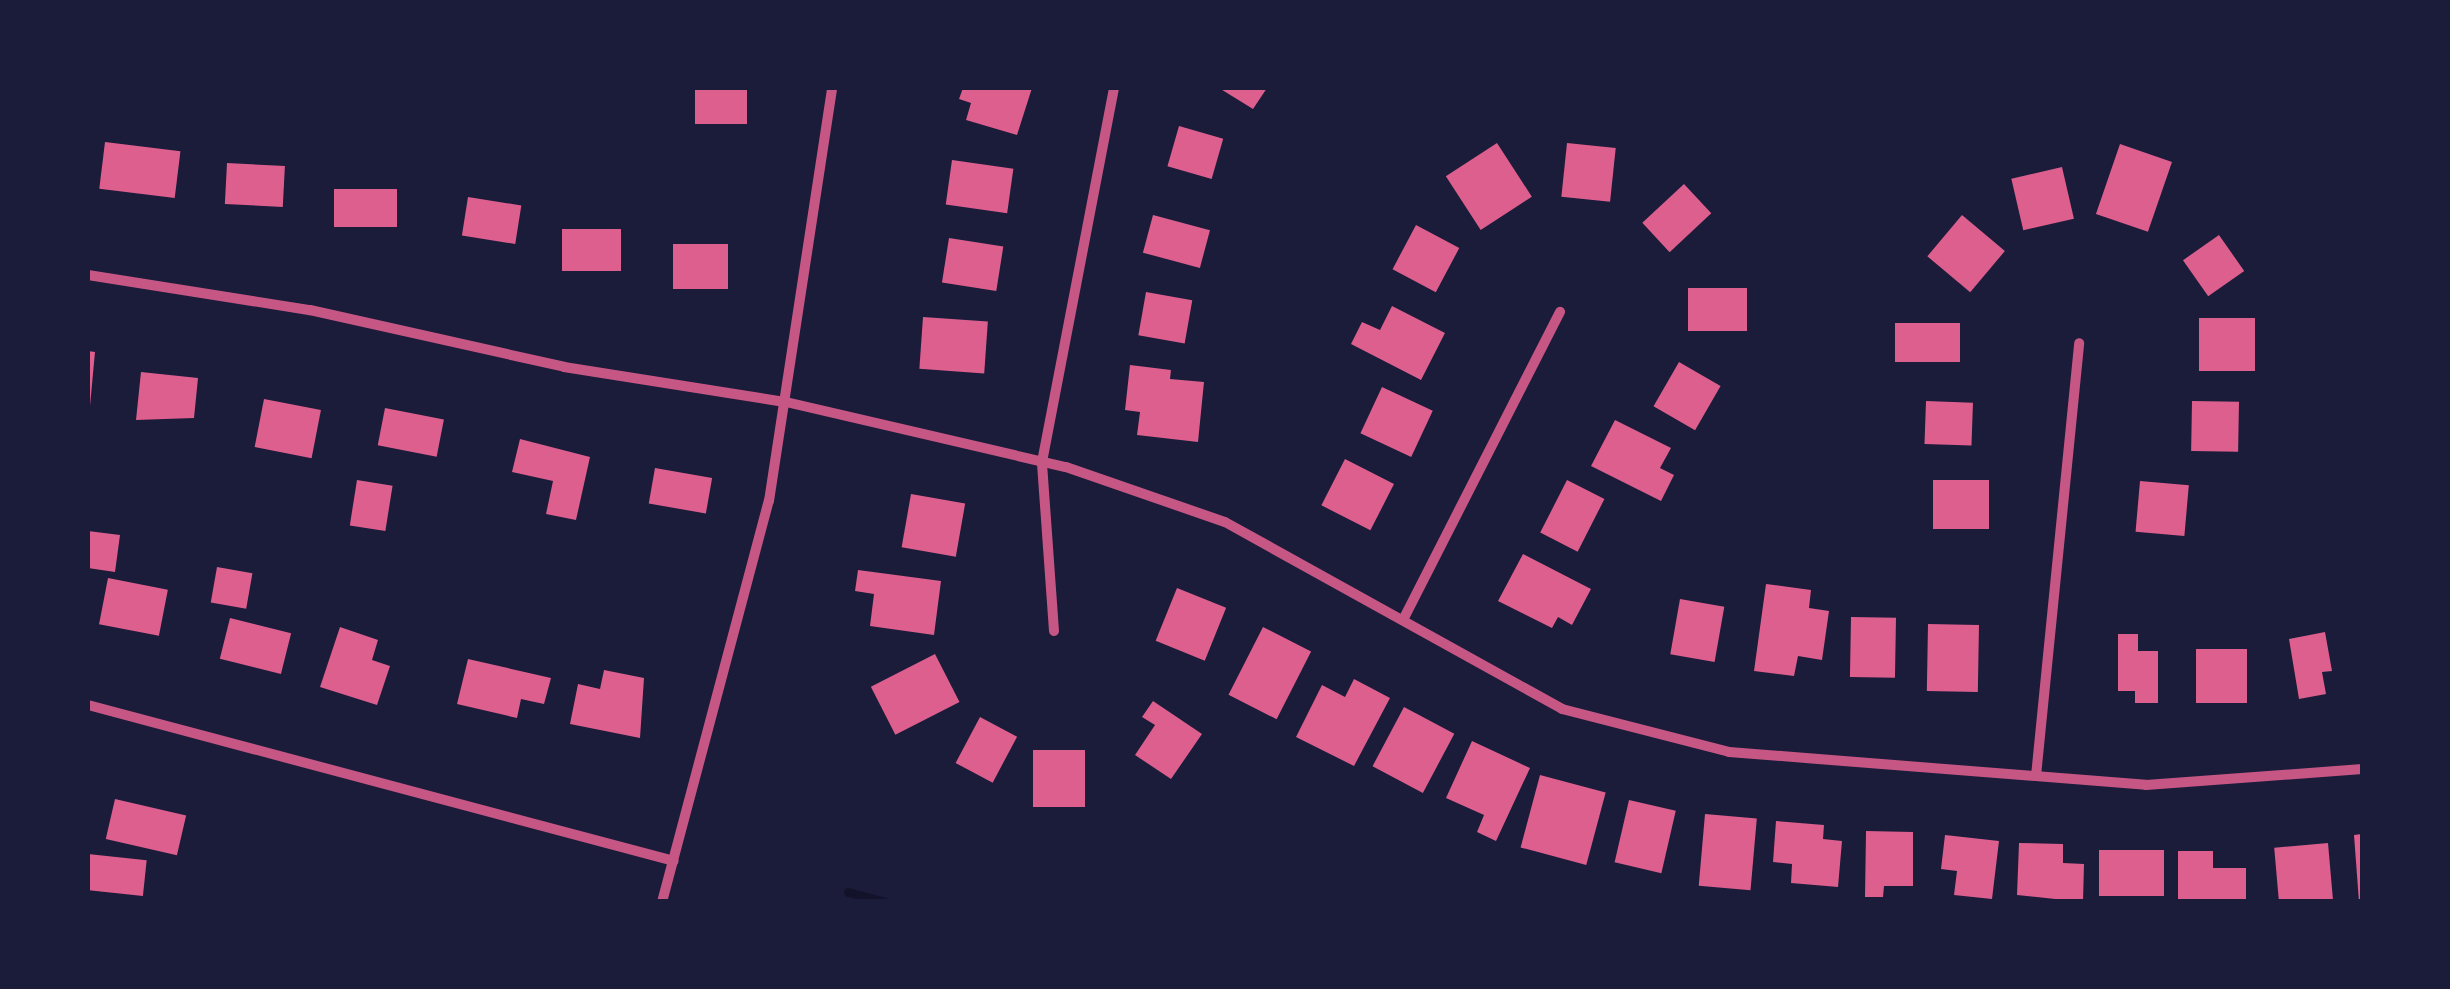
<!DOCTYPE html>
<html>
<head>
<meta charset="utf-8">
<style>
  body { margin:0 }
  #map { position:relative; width:2450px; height:989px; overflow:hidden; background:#1b1b3a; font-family:Lora,serif }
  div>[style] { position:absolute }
  .stream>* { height:9px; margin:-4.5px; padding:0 4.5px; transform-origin:4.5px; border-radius:4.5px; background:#12122b }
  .building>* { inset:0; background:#dd5f8e; transform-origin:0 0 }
  .minor>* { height:10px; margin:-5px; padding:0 5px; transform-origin:5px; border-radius:5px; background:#c65784 }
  span { translate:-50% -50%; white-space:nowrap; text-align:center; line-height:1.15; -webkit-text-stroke:8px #1b1b3a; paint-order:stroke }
  .frame { position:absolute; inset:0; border:90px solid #1b1b3a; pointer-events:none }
</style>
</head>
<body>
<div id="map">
  <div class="stream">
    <i style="left:848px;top:892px;width:39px;rotate:15deg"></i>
  </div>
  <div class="building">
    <i style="left:695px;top:88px;width:52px;height:36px"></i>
    <i style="clip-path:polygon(963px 88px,1032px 88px,1017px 135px,966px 120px,971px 103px,959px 99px)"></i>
    <i style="clip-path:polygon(1219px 88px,1267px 88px,1253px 109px)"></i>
    <i style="left:1179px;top:126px;width:46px;height:42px;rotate:16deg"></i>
    <i style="left:105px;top:142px;width:76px;height:47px;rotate:7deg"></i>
    <i style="left:1497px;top:143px;width:64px;height:61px;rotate:57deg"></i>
    <i style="left:1567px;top:143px;width:49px;height:54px;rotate:6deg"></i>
    <i style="left:2120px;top:144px;width:55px;height:74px;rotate:19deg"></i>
    <i style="left:952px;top:160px;width:62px;height:45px;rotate:8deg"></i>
    <i style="left:227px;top:163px;width:58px;height:41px;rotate:3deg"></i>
    <i style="left:2062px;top:167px;width:53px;height:52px;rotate:77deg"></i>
    <i style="left:1684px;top:184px;width:40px;height:57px;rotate:47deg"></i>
    <i style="left:334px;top:189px;width:63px;height:38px"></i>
    <i style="left:468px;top:197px;width:54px;height:39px;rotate:9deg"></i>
    <i style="left:1153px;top:215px;width:59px;height:39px;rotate:15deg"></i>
    <i style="left:1962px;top:215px;width:56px;height:54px;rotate:40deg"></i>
    <i style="left:1416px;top:225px;width:49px;height:50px;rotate:28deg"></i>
    <i style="left:562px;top:229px;width:59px;height:42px"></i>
    <i style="left:2219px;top:235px;width:44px;height:44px;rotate:55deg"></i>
    <i style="left:949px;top:238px;width:55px;height:45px;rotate:9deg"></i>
    <i style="left:673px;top:244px;width:55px;height:45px"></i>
    <i style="left:1688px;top:288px;width:59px;height:43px"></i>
    <i style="left:1146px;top:292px;width:47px;height:44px;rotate:10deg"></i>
    <i style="clip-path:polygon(1392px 306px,1445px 333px,1421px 380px,1351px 344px,1362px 322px,1380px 330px)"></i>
    <i style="left:923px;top:317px;width:65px;height:52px;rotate:4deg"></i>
    <i style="left:2199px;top:318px;width:56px;height:53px"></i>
    <i style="left:1895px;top:323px;width:65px;height:39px"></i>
    <i style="clip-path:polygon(88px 351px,95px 352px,90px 406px,88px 406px)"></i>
    <i style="left:1679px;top:362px;width:48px;height:51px;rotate:30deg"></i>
    <i style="clip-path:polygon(1130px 365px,1171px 370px,1170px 379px,1204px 382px,1198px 442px,1137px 435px,1140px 412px,1125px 410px)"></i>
    <i style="clip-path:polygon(141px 372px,198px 378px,194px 418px,136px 420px)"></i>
    <i style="left:1382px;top:387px;width:56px;height:51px;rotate:25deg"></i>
    <i style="left:264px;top:399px;width:58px;height:49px;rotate:11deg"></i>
    <i style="left:1926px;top:401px;width:47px;height:43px;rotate:2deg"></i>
    <i style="left:2192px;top:401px;width:47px;height:50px;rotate:1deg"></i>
    <i style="left:385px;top:408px;width:60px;height:38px;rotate:11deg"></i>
    <i style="clip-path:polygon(1615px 420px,1671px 448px,1660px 468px,1674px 475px,1661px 501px,1591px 466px)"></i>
    <i style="clip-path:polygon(520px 439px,590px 457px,576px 520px,546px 514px,553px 481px,512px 472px)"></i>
    <i style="left:1345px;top:459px;width:55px;height:52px;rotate:27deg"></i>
    <i style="left:655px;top:468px;width:58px;height:36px;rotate:10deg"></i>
    <i style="left:357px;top:480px;width:36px;height:46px;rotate:9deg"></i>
    <i style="left:1567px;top:480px;width:42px;height:59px;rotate:27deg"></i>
    <i style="left:1933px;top:480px;width:56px;height:49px"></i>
    <i style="left:2140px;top:481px;width:49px;height:51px;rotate:5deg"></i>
    <i style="left:911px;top:494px;width:55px;height:54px;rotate:10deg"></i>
    <i style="clip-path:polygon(88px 531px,120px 535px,115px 572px,88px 568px)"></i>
    <i style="clip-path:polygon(1523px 554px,1591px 589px,1572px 625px,1558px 617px,1552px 628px,1498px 601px)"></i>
    <i style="left:217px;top:567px;width:36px;height:36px;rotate:10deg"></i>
    <i style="clip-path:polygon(858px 570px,941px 581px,934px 635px,870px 626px,874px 594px,855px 591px)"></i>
    <i style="left:108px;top:578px;width:61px;height:47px;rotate:11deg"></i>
    <i style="clip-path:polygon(1766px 584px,1811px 590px,1809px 608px,1829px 611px,1822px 660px,1798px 656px,1794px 676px,1754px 671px)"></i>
    <i style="left:1177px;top:588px;width:53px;height:57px;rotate:22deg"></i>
    <i style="left:1680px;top:599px;width:45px;height:56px;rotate:10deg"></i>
    <i style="left:1851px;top:617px;width:45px;height:60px;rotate:1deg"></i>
    <i style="left:230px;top:618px;width:63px;height:42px;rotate:14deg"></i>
    <i style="left:1928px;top:624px;width:51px;height:67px;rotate:1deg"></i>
    <i style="clip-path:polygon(340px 627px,378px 640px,372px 660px,390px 666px,377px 705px,320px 687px)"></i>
    <i style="left:1263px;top:627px;width:54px;height:76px;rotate:27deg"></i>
    <i style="clip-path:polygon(2325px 632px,2332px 671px,2322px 672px,2326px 694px,2299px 699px,2289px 639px)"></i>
    <i style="clip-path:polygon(2118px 634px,2138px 634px,2138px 651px,2158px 651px,2158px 703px,2135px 703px,2135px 691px,2118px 691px)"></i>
    <i style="left:2196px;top:649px;width:51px;height:54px"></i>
    <i style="left:935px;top:654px;width:54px;height:72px;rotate:63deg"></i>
    <i style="clip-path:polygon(468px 659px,551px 678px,544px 704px,521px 699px,517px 718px,457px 704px)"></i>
    <i style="clip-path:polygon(604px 670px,644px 678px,640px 738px,570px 724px,578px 684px,600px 689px)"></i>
    <i style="clip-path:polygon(1354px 679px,1390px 698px,1354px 766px,1296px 737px,1322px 685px,1345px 697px)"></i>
    <i style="clip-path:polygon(1153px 701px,1202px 734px,1171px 779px,1135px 755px,1155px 725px,1142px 717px)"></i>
    <i style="left:1404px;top:707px;width:57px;height:67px;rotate:28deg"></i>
    <i style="left:980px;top:717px;width:42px;height:52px;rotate:28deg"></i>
    <i style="clip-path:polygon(1472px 741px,1530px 768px,1496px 841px,1477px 832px,1484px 815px,1446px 798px)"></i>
    <i style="left:1033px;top:750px;width:52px;height:57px"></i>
    <i style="left:1540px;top:775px;width:68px;height:75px;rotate:15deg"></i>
    <i style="left:115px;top:799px;width:73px;height:41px;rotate:13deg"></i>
    <i style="left:1629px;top:800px;width:48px;height:64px;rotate:13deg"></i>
    <i style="left:1705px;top:814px;width:52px;height:72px;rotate:5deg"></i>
    <i style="clip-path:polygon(1776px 821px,1824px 825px,1823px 839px,1842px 841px,1838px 887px,1791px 883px,1792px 864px,1773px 862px)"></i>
    <i style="clip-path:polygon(1866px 831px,1913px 832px,1913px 886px,1884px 886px,1883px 897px,1865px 897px)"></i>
    <i style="clip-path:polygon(2362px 834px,2362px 902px,2359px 902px,2354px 835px)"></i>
    <i style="clip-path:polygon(1945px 835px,1999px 841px,1992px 899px,1954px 895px,1957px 871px,1941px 869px)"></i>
    <i style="clip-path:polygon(2019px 843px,2063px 844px,2063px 863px,2084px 864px,2083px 902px,2017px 895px)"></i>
    <i style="left:2328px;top:843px;width:59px;height:54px;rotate:85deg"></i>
    <i style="left:2099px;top:850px;width:65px;height:46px"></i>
    <i style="clip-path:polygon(2178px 851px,2213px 851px,2213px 868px,2246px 868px,2246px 902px,2178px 902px)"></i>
    <i style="left:88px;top:854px;width:59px;height:36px;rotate:6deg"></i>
  </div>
  <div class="minor">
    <i style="left:88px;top:275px;width:225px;rotate:9deg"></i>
    <i style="left:310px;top:310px;width:260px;rotate:12.6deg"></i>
    <i style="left:564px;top:367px;width:225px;rotate:9deg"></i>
    <i style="left:786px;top:402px;width:287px;rotate:13.1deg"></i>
    <i style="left:1066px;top:467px;width:168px;rotate:19.1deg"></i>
    <i style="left:1225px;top:522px;width:385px;rotate:29deg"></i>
    <i style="left:1562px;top:709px;width:172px;rotate:14.4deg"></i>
    <i style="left:1729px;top:752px;width:418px;rotate:4.5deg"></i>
    <i style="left:2146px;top:785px;width:217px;rotate:-4.2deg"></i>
    <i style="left:1403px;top:620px;width:346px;rotate:-63deg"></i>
    <i style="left:1054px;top:631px;width:169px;rotate:-94.1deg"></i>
    <i style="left:1042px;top:462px;width:381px;rotate:-79.1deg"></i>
    <i style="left:88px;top:705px;width:606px;rotate:14.91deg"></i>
    <i style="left:2036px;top:776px;width:435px;rotate:-84.3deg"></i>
    <i style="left:662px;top:902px;width:415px;rotate:-75.1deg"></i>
    <i style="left:769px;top:501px;width:418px;rotate:-81.3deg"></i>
  </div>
  <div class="frame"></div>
</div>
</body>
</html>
